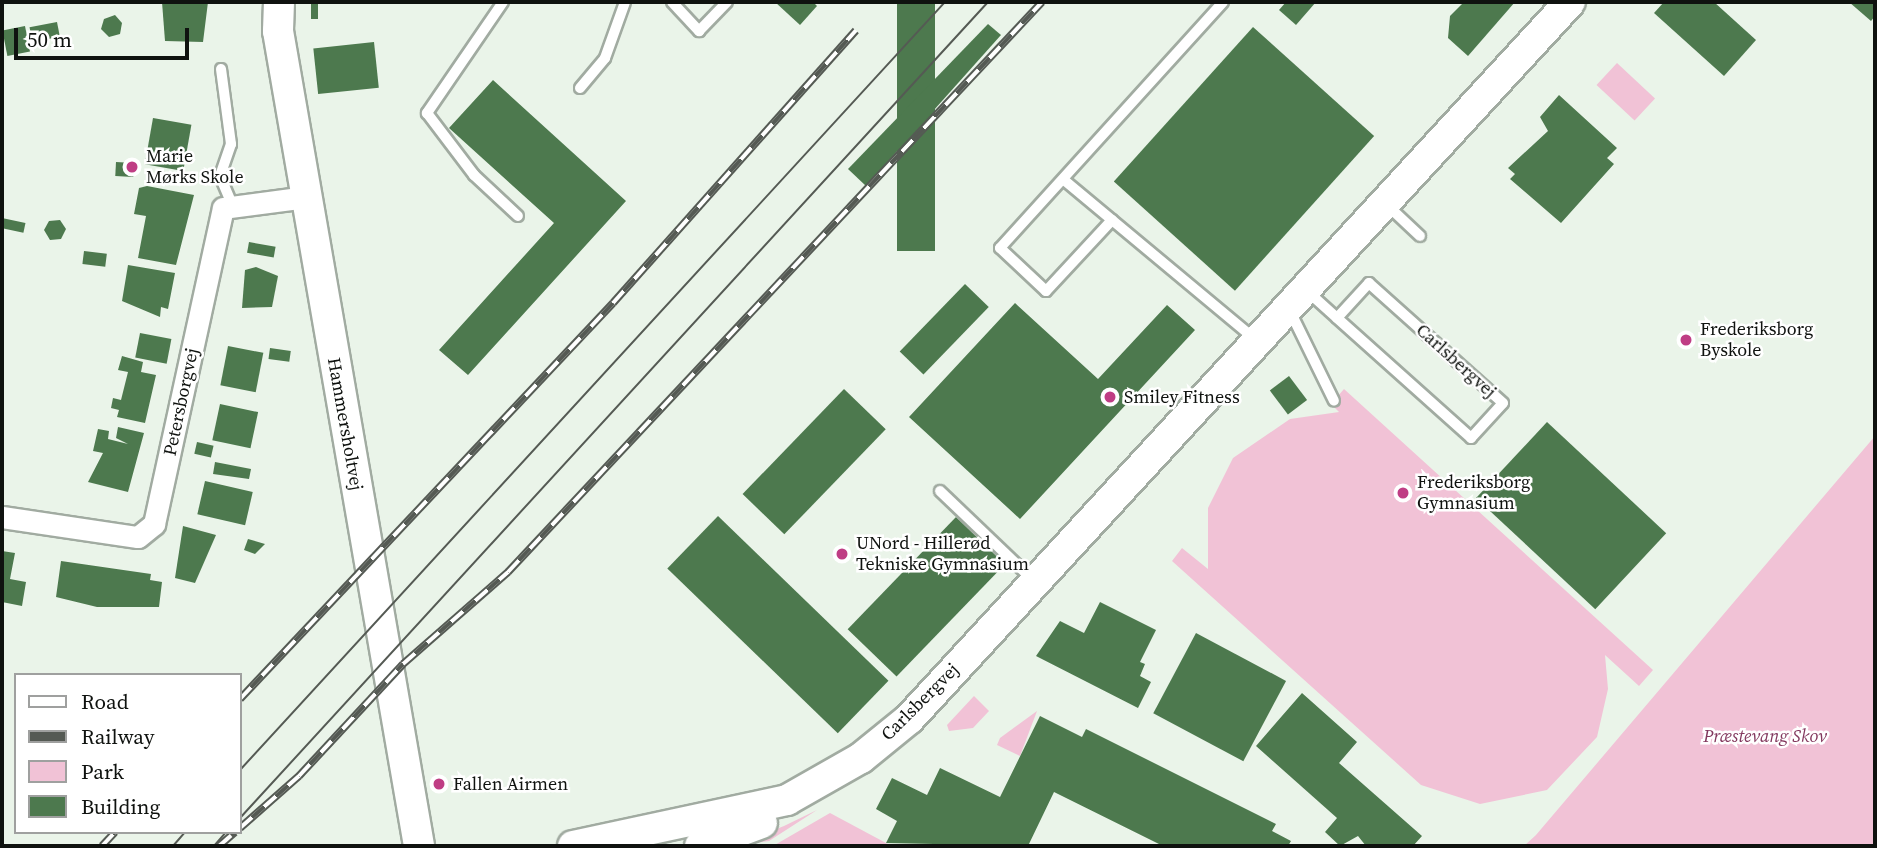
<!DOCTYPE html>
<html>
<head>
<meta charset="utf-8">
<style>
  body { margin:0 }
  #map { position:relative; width:1877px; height:848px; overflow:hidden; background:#eaf4e9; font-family:"Source Serif 4",serif }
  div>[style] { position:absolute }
  .green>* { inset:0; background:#f1c2d6; transform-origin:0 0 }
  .building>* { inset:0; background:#4d794e; transform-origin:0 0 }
  .roads { filter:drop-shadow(2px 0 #a1aba1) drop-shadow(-2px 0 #a1aba1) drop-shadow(0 2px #a1aba1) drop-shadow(0 -2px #a1aba1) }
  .lane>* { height:10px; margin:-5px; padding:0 5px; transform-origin:5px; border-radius:5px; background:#fff }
  .street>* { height:21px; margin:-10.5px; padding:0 10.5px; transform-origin:10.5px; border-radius:10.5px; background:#fff }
  .secondary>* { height:30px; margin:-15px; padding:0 15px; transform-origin:15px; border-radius:15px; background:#fff }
  .tram>* { height:2px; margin:-1px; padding:0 1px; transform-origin:1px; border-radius:1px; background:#555a54 }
  .rail>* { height:8px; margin-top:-4px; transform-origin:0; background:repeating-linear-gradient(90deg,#fff 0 16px,#555a54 0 32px); box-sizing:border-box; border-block:2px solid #555a54 }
  .dots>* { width:19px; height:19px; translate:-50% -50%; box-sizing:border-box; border:4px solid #fff; border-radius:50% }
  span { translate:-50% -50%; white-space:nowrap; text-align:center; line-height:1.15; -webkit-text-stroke:5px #fff; paint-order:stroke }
  .poi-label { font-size:18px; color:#0f120f }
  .left { translate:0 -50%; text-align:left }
  .street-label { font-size:18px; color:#0f120f }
  .park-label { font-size:18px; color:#83385e; font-style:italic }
  .frame { position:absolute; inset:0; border:4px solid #0f120f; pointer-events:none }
  .legend { position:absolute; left:14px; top:673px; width:228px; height:161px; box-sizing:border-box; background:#fff; border:2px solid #9fa09f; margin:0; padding:9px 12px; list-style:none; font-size:21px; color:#0f120f }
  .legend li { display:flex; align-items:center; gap:14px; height:35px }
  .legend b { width:35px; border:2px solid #9fa09f }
  .scale { position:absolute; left:14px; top:28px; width:175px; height:32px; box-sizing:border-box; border:4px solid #0f120f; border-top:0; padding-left:9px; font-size:21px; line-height:24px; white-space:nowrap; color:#0f120f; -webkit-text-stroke:5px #fff; paint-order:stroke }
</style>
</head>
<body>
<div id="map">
  <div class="green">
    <i style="left:1617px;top:63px;width:52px;height:30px;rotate:43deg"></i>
    <i style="clip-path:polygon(1344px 389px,1653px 670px,1639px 686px,1605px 655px,1608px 689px,1597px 737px,1547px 790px,1480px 804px,1421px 785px,1172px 561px,1182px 548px,1208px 569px,1208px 508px,1233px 458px,1290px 419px,1339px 412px,1331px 404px)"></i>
    <i style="clip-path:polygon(1875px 436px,1875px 846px,1524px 846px,1536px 835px)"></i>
    <i style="clip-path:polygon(974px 696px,989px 711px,973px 728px,949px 731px,947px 725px)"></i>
    <i style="clip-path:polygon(1037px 711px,1020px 756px,997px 745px,1000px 738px)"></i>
    <i style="clip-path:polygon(817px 810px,769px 841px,733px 846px,784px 826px)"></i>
    <i style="clip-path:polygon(830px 813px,886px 843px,891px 846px,773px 846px)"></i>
  </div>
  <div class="building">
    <i style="clip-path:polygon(162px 2px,208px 2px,203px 42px,165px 41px)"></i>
    <i style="left:311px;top:2px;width:7px;height:17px"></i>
    <i style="clip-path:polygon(775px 2px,813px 2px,817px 6px,800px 25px)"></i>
    <i style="left:897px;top:2px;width:38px;height:249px"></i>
    <i style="clip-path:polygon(1286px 2px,1316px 2px,1296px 25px,1279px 10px)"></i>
    <i style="clip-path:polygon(1464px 2px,1515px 2px,1468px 56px,1448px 38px,1450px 16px)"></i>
    <i style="clip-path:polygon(1664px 2px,1714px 2px,1756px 40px,1724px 76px,1654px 13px)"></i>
    <i style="clip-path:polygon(1849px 2px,1875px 2px,1875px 16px,1871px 21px)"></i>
    <i style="clip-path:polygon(115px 15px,122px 23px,120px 34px,109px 37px,101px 29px,104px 19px)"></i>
    <i style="left:57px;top:22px;width:15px;height:28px;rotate:79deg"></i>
    <i style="clip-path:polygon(988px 24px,1001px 35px,866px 186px,848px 169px)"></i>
    <i style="left:25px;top:26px;width:26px;height:23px;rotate:79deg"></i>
    <i style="left:1253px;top:27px;width:163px;height:208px;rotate:42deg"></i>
    <i style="left:374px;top:42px;width:46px;height:61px;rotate:84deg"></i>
    <i style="clip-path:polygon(493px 80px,626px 201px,468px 375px,439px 350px,554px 223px,449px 128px)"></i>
    <i style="clip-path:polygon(1559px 95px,1617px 148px,1607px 158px,1614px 164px,1561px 223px,1510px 179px,1515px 174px,1508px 168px,1548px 131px,1540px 117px)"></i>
    <i style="left:153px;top:118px;width:39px;height:47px;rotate:10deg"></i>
    <i style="left:116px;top:162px;width:18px;height:14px;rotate:3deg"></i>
    <i style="clip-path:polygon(147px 186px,194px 195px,176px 265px,138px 258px,146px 216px,134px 214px,139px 188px)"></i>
    <i style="left:2px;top:218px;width:24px;height:10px;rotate:12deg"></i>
    <i style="clip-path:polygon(60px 220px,66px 229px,61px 239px,50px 240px,44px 230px,49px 221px)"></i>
    <i style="left:249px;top:242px;width:27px;height:11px;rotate:10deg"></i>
    <i style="left:84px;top:251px;width:23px;height:13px;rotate:7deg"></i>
    <i style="clip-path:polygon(128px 265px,175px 273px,168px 309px,161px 307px,160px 317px,122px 301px)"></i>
    <i style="clip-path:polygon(256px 267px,278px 276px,272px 307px,242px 308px,245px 270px)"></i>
    <i style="left:965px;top:284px;width:33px;height:94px;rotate:44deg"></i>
    <i style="clip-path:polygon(1015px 303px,1098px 379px,1167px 305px,1195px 330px,1020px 519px,909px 417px)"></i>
    <i style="left:140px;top:333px;width:32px;height:25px;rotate:11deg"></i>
    <i style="left:228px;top:346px;width:36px;height:40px;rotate:11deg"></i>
    <i style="left:270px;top:348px;width:21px;height:11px;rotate:8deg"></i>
    <i style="clip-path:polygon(122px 356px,143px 362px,141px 372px,156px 375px,145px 423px,117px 417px,119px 410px,111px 408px,113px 398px,121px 400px,128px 372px,118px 370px)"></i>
    <i style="left:1289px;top:376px;width:30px;height:24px;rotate:53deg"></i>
    <i style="left:844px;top:389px;width:58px;height:146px;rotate:44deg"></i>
    <i style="left:220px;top:404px;width:39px;height:37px;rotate:12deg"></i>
    <i style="left:1547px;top:422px;width:163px;height:104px;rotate:43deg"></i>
    <i style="clip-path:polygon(118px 427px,144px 433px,128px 492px,88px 482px,103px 453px,93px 451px,98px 429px,109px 431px,108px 439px,128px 444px,116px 438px)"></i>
    <i style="left:197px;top:442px;width:17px;height:12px;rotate:13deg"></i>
    <i style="clip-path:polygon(215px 462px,251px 469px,249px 479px,213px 474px)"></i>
    <i style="left:205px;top:481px;width:49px;height:34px;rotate:13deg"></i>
    <i style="left:718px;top:516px;width:237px;height:73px;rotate:44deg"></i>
    <i style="left:956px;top:517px;width:68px;height:156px;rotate:44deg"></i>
    <i style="clip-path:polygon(183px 526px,216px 535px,195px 583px,175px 578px)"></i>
    <i style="clip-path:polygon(248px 539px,265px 544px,255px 554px,244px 550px)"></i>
    <i style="clip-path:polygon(2px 551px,15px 553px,10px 579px,26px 582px,22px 606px,2px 602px)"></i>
    <i style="clip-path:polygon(61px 561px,151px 574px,150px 580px,162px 582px,159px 607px,97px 607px,56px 597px)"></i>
    <i style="clip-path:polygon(1100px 602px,1156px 630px,1140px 662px,1145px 664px,1140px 676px,1151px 682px,1138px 708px,1036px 656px,1060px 621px,1084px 633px)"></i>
    <i style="left:1196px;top:633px;width:102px;height:91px;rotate:28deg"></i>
    <i style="clip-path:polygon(1302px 693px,1357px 742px,1339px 763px,1422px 836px,1413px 846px,1366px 846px,1358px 836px,1340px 846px,1325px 832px,1337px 818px,1256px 746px)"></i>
    <i style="clip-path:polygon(1040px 716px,1082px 737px,1086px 729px,1276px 824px,1272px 831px,1291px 841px,1288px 846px,1163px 846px,1054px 792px,1028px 846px,886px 843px,897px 821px,876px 809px,892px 778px,927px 795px,940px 768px,1000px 797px)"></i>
  </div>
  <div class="roads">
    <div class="lane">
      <i style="left:503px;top:2px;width:135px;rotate:124.4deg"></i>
      <i style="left:427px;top:113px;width:78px;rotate:52.8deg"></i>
      <i style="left:474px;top:175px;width:60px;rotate:43deg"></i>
      <i style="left:672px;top:2px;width:40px;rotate:47deg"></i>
      <i style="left:699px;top:31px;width:40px;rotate:-46deg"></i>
      <i style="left:221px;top:69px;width:76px;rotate:82.4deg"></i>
      <i style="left:231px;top:144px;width:34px;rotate:109deg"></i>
      <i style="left:220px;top:176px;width:34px;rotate:67deg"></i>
      <i style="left:580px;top:88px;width:39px;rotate:-50deg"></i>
      <i style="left:605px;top:58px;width:59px;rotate:-70.3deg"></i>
      <i style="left:1064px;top:180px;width:250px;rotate:39.8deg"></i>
      <i style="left:1385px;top:203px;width:48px;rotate:43.3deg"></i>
      <i style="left:1112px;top:220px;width:97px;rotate:132.9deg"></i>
      <i style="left:1046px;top:291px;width:63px;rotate:-136.9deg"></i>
      <i style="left:1000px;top:248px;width:332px;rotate:-47.8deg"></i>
      <i style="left:1306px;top:290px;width:42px;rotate:42.1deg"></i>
      <i style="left:1337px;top:318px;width:180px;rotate:41.8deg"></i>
      <i style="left:1471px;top:438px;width:47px;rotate:-47.6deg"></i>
      <i style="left:1503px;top:403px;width:180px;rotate:-138.2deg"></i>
      <i style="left:1369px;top:283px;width:47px;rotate:132.4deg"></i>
      <i style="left:1289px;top:309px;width:102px;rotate:63.9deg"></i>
      <i style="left:940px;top:491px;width:129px;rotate:43.7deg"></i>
    </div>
    <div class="street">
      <i style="left:2px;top:517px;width:137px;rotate:8.4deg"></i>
      <i style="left:138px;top:537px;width:21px;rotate:-39deg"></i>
      <i style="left:154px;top:524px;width:323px;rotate:-77.7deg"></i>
      <i style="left:223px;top:208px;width:85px;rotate:-7.5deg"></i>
    </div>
    <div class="secondary">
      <i style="left:279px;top:2px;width:29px;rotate:92deg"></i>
      <i style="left:278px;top:31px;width:827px;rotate:80.18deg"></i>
      <i style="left:573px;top:846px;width:219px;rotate:-12.1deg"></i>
      <i style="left:787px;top:800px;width:85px;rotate:-29.6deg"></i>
      <i style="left:861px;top:758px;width:62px;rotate:-39.1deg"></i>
      <i style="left:909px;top:719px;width:975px;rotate:-47.33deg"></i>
      <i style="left:700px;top:846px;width:66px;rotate:-20.4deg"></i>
    </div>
  </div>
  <div class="tram">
    <i style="left:240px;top:770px;width:1043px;rotate:-47.45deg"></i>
    <i style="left:240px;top:818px;width:1107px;rotate:-47.49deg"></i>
    <i style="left:173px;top:846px;width:18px;rotate:-49deg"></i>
    <i style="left:214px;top:846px;width:18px;rotate:-49deg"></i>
  </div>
  <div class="rail">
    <i style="left:240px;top:699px;width:544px;rotate:-46.71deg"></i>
    <i style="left:613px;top:303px;width:365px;rotate:-48.3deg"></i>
    <i style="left:240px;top:828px;width:79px;rotate:-41.4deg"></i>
    <i style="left:299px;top:776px;width:153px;rotate:-47.1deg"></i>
    <i style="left:403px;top:664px;width:140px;rotate:-41.2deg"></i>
    <i style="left:508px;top:572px;width:781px;rotate:-46.87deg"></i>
    <i style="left:102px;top:846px;width:19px;rotate:-47deg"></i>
    <i style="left:219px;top:846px;width:21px;rotate:-41deg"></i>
  </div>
  <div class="dots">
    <i style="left:132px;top:167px;background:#bf3d84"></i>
    <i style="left:1686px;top:340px;background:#bf3d84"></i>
    <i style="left:1110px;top:397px;background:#bf3d84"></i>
    <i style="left:1403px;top:493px;background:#bf3d84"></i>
    <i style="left:842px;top:554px;background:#bf3d84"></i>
    <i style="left:439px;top:784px;background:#bf3d84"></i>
  </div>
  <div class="poi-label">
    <span class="left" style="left:146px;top:167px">Marie<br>Mørks Skole</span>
    <span class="left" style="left:1700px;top:340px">Frederiksborg<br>Byskole</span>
    <span class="left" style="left:1124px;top:397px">Smiley Fitness</span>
    <span class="left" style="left:1417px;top:493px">Frederiksborg<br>Gymnasium</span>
    <span class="left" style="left:856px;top:554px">UNord - Hillerød<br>Tekniske Gymnasium</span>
    <span class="left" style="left:453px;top:784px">Fallen Airmen</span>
  </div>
  <div class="street-label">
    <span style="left:1456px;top:361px;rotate:42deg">Carlsbergvej</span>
    <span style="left:181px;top:402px;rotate:-78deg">Petersborgvej</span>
    <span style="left:345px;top:424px;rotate:80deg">Hammersholtvej</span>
    <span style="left:920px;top:702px;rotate:-45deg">Carlsbergvej</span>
  </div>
  <div class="park-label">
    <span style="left:1765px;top:736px">Præstevang Skov</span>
  </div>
  <div class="frame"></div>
  <ul class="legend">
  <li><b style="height:9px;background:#fff"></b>Road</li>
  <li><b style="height:9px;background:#555a54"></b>Railway</li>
  <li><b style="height:19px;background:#f1c2d6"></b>Park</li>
  <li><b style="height:19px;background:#4d794e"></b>Building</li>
  </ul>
  <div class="scale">50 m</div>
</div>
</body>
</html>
